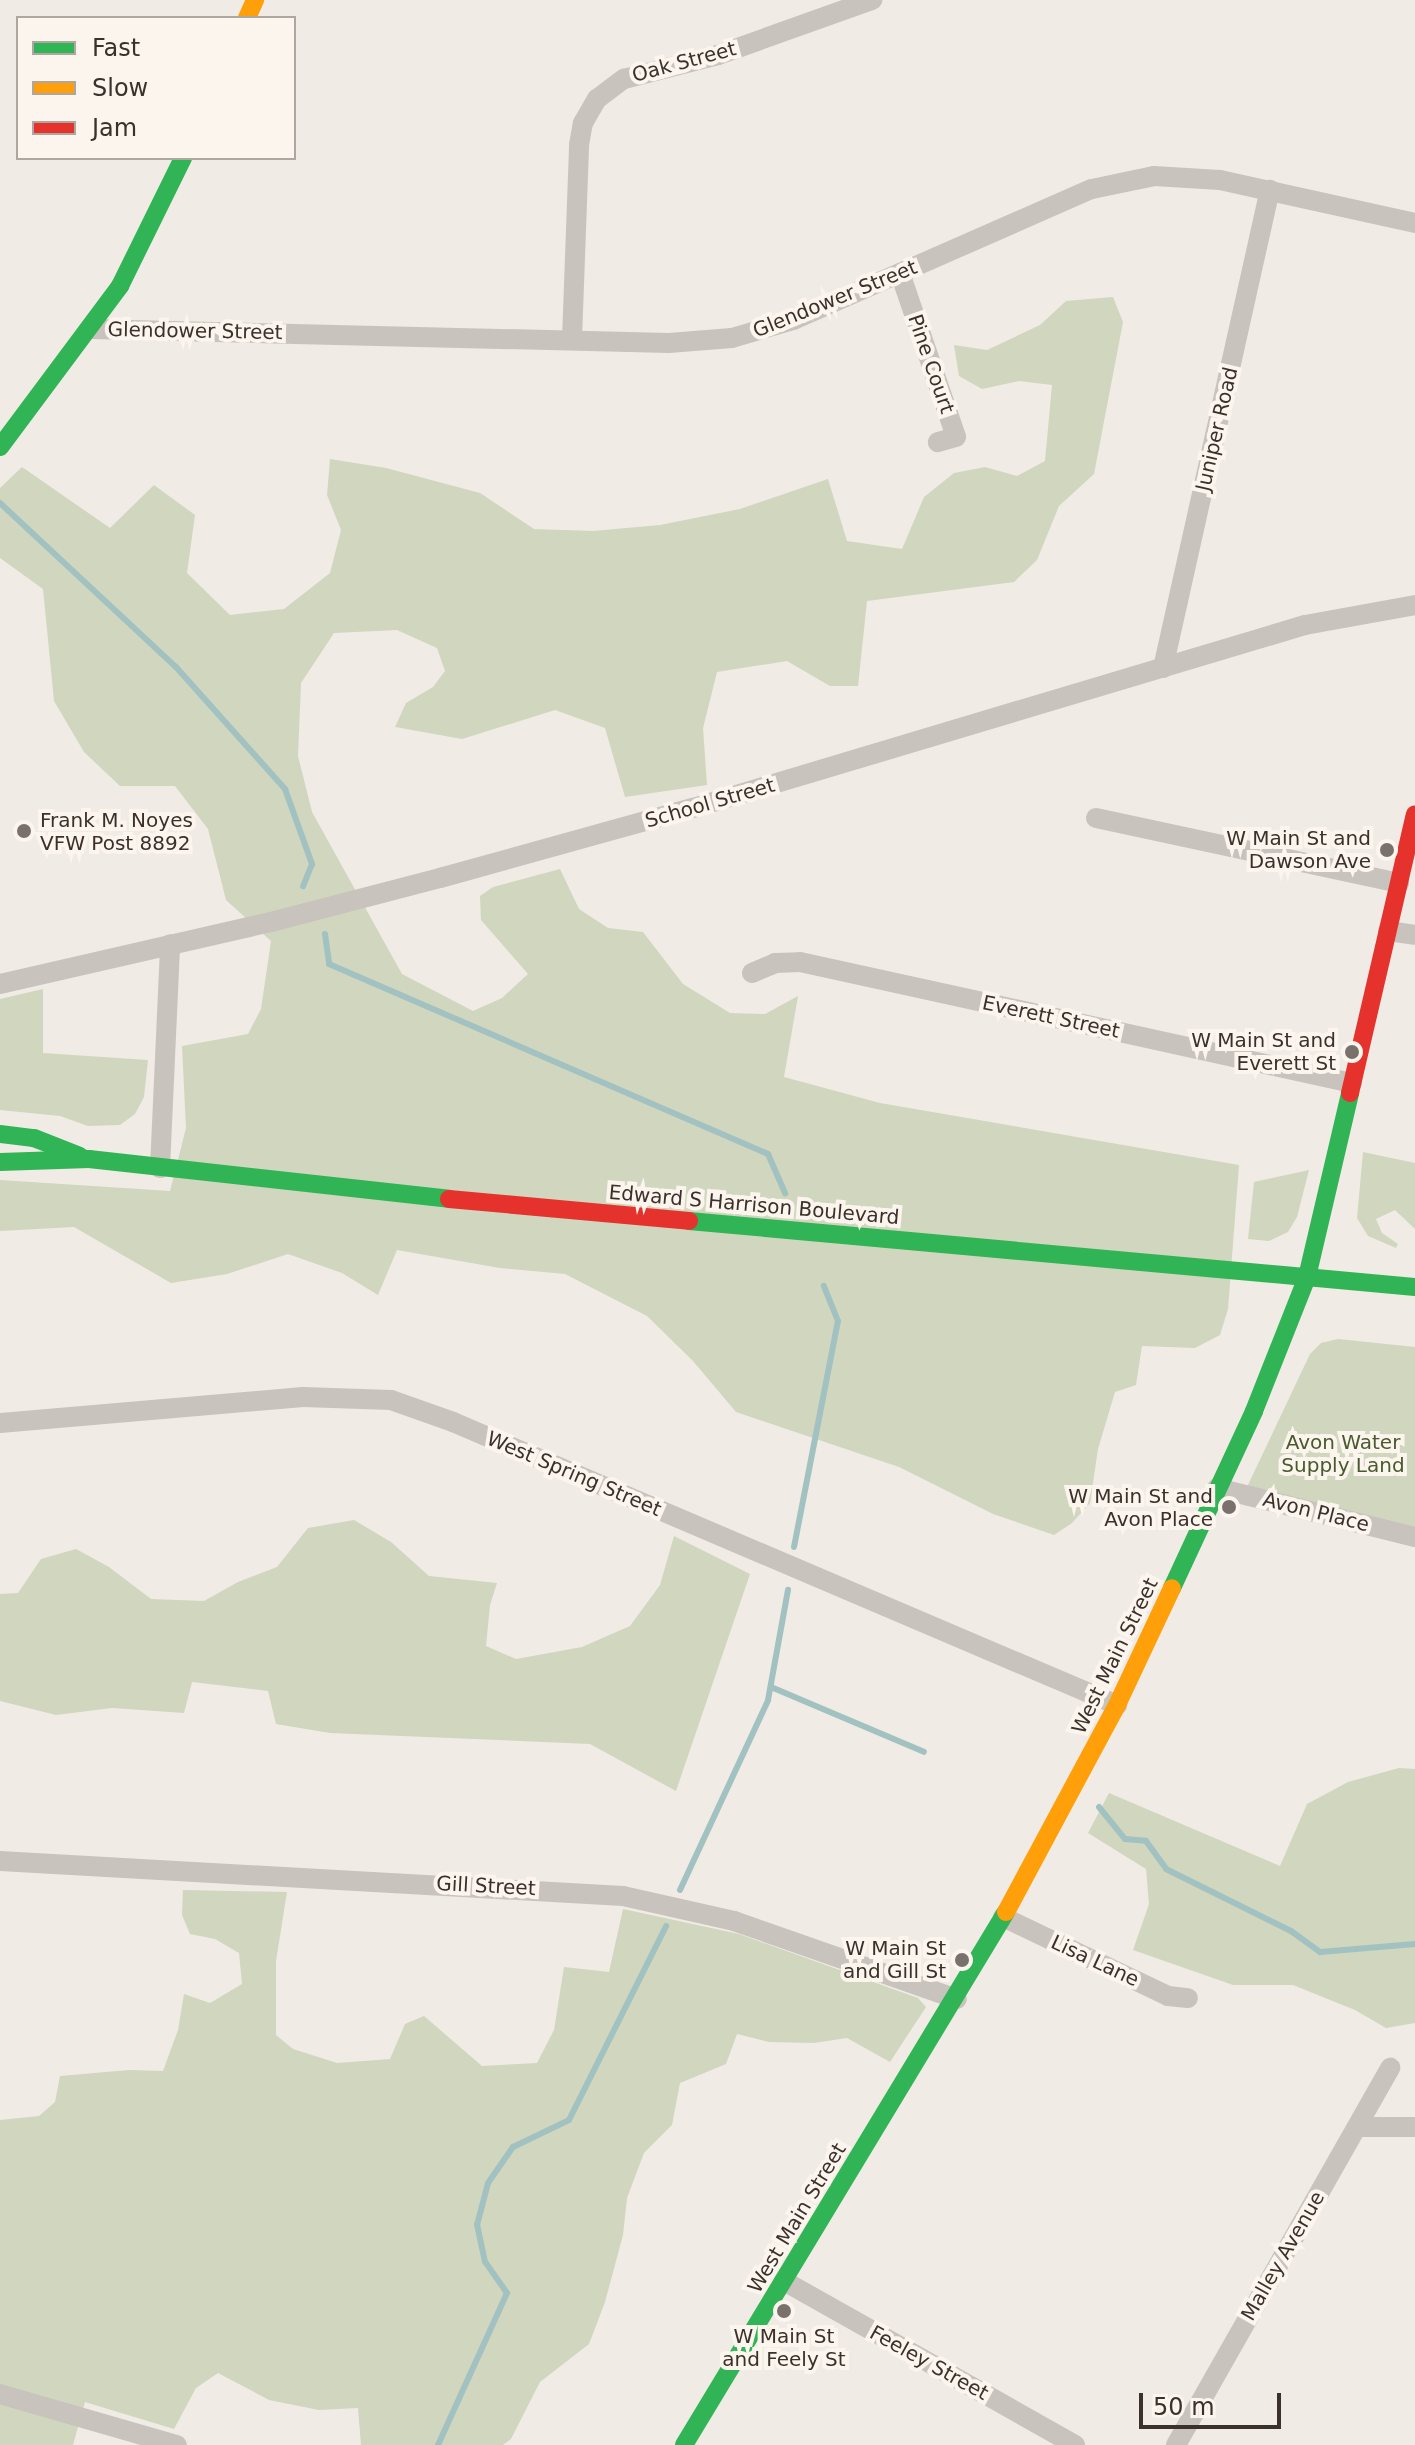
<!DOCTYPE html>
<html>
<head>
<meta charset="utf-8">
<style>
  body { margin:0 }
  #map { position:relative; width:1415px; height:2445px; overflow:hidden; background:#f0ebe5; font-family:"DejaVu Sans",sans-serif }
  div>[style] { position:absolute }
  .green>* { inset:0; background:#d1d6bf }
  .stream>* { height:6px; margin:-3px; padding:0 3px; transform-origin:3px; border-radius:3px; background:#a1c2c1 }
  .street>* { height:20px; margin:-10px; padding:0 10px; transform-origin:10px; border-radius:10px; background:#c9c3be }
  .fast>* { height:18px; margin:-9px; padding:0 9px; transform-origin:9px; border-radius:9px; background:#30b455 }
  .slow>* { height:18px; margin:-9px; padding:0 9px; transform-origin:9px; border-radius:9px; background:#ff9f0a }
  .jam>* { height:18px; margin:-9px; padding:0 9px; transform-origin:9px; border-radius:9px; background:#e5322d }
  .dots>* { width:22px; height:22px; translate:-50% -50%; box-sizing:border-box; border:4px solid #fbf5ee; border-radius:50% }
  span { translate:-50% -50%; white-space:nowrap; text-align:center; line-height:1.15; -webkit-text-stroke:8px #fbf5ee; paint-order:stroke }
  .street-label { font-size:20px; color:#3b302b }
  .poi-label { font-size:20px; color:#3b302b }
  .left { translate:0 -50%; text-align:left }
  .right { translate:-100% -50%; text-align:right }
  .park-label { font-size:20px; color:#4a5a2e }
  .legend { position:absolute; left:16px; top:16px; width:280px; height:144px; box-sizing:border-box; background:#fbf5ee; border:2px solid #aea6a0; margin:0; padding:10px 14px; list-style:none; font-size:24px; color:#3b302b }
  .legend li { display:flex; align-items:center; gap:16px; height:40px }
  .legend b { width:40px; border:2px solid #aea6a0 }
  .scale { position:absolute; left:1139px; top:2393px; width:142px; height:36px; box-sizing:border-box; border:4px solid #3b302b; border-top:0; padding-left:10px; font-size:24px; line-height:28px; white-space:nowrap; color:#3b302b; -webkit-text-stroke:6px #fbf5ee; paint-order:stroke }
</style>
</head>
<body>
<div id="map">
  <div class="green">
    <i style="clip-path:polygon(1113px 297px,1123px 322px,1094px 474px,1059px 506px,1037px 560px,1014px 582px,867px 601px,858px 686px,830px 686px,787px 661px,717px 672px,703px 728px,707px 785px,625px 797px,605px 728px,555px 710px,462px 739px,395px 727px,406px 703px,433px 687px,445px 671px,437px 648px,397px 630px,334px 633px,301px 683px,298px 756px,312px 812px,402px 974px,473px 1011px,502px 998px,528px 974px,481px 920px,480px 896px,493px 887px,560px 869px,579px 909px,608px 928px,643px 932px,683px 984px,730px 1013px,765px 1014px,798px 996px,784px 1077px,880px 1103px,1239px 1165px,1228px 1309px,1220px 1335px,1195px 1348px,1142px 1346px,1136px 1385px,1115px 1392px,1098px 1449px,1090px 1503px,1072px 1523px,1054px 1535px,993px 1514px,899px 1467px,736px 1412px,693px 1361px,647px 1316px,565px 1274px,500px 1268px,397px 1250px,378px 1295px,342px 1273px,288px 1254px,227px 1274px,171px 1283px,74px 1227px,0 1231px,0 1180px,170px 1191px,186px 1128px,182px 1046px,248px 1034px,261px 1009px,271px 941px,226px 900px,208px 829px,175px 786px,120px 786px,84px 752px,54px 701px,43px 589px,0 558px,0 488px,22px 467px,110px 528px,154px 485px,195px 515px,187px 573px,230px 615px,284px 609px,330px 573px,341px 530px,327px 495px,330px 459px,386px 468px,480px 493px,534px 529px,593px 531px,660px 525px,740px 509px,828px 479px,847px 541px,902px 549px,924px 497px,954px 473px,985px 467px,1017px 476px,1045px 461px,1052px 385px,1019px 381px,982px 389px,959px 376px,954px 345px,987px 350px,1040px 325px,1066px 301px)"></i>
    <i style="clip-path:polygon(43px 989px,43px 1053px,148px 1060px,144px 1097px,135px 1114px,120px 1125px,88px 1126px,60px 1116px,0 1110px,0 999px)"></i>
    <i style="clip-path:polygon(1363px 1152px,1415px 1163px,1415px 1229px,1395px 1210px,1376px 1219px,1382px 1233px,1398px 1244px,1396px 1248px,1368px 1236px,1357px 1218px)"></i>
    <i style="clip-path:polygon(1309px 1170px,1297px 1217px,1288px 1232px,1269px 1241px,1248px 1239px,1254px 1182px)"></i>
    <i style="clip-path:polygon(1338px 1339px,1415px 1347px,1415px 1547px,1240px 1502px,1310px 1354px,1321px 1343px)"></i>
    <i style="clip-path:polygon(354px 1520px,391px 1542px,429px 1576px,497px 1583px,490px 1605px,486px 1646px,516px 1659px,582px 1647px,630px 1626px,660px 1585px,674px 1536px,750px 1574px,676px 1791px,590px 1744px,330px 1733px,276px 1724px,268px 1691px,192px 1682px,184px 1713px,112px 1708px,56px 1715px,0 1701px,0 1594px,18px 1593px,41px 1559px,76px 1549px,109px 1567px,151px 1599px,204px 1601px,238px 1582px,277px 1567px,308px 1528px)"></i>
    <i style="clip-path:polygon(1399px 1768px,1415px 1769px,1415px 2023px,1386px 2028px,1355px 2010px,1293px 1985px,1233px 1985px,1133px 1950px,1149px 1904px,1146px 1869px,1088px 1833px,1109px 1793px,1280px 1866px,1307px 1804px,1348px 1782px)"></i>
    <i style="clip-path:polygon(183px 1890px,287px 1892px,276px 1961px,276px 2035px,293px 2049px,337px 2063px,390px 2059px,405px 2024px,424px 2016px,482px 2066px,537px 2063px,554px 2030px,564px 1967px,609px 1972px,623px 1909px,739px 1934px,918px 1998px,926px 2007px,890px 2062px,847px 2038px,814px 2043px,769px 2042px,737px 2034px,726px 2064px,680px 2083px,672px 2125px,644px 2153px,627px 2198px,623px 2235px,605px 2302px,589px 2344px,540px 2382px,511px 2439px,503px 2445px,361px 2445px,358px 2408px,319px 2410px,269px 2400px,218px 2373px,196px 2388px,174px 2429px,85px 2402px,73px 2445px,0 2445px,0 2120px,39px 2116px,55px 2102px,60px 2076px,129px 2070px,163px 2071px,178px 2030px,184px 1994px,210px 2003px,242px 1984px,239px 1953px,215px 1939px,190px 1934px,182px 1915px)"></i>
  </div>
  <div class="stream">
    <i style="left:0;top:503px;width:241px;rotate:43deg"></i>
    <i style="left:176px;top:667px;width:164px;rotate:48.2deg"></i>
    <i style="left:285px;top:789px;width:80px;rotate:70.2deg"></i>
    <i style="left:312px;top:864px;width:24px;rotate:112deg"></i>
    <i style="left:325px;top:934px;width:30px;rotate:82deg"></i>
    <i style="left:329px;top:964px;width:478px;rotate:23.4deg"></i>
    <i style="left:768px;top:1154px;width:43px;rotate:66.4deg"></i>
    <i style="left:794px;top:1547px;width:230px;rotate:-79deg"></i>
    <i style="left:838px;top:1321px;width:38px;rotate:-112deg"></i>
    <i style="left:771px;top:1687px;width:166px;rotate:23deg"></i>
    <i style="left:1099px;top:1807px;width:41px;rotate:50.9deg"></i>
    <i style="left:1125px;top:1839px;width:21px;rotate:5deg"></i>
    <i style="left:1146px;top:1841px;width:34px;rotate:54deg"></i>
    <i style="left:1166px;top:1869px;width:140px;rotate:26.4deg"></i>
    <i style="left:1291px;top:1931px;width:36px;rotate:36deg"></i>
    <i style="left:1320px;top:1952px;width:95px;rotate:-4.8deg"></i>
    <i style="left:680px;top:1890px;width:209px;rotate:-65.1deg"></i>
    <i style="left:768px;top:1700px;width:112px;rotate:-79.7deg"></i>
    <i style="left:438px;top:2445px;width:167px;rotate:-65.6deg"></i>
    <i style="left:507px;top:2293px;width:38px;rotate:-125deg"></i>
    <i style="left:485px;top:2262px;width:38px;rotate:-102deg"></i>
    <i style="left:477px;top:2225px;width:43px;rotate:-75.3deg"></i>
    <i style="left:488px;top:2183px;width:44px;rotate:-55.2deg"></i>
    <i style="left:513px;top:2147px;width:62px;rotate:-25.7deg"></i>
    <i style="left:569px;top:2120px;width:217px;rotate:-63.4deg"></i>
  </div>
  <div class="street">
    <i style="left:900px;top:273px;width:173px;rotate:71.1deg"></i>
    <i style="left:956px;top:437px;width:19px;rotate:164deg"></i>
    <i style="left:91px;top:329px;width:578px;rotate:1.39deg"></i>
    <i style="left:669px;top:343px;width:63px;rotate:-4.5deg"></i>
    <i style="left:732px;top:338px;width:64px;rotate:-16.4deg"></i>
    <i style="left:793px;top:320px;width:326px;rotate:-23.7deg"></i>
    <i style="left:1092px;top:189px;width:63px;rotate:-11.8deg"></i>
    <i style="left:1154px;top:176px;width:66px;rotate:3.5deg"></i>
    <i style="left:1220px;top:180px;width:200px;rotate:12.4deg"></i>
    <i style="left:572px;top:339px;width:194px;rotate:-87.9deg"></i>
    <i style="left:579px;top:145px;width:22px;rotate:-80deg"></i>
    <i style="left:583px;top:123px;width:28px;rotate:-60deg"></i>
    <i style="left:597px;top:99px;width:34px;rotate:-37deg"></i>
    <i style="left:624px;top:79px;width:97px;rotate:-14.3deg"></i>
    <i style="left:718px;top:55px;width:164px;rotate:-19.7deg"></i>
    <i style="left:1163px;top:668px;width:490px;rotate:-77.4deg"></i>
    <i style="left:1096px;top:818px;width:310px;rotate:12.1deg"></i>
    <i style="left:1388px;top:931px;width:27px;rotate:8deg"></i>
    <i style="left:752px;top:973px;width:25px;rotate:-23deg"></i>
    <i style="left:775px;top:963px;width:25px;rotate:-2deg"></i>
    <i style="left:800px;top:962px;width:565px;rotate:12.36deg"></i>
    <i style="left:0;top:984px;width:278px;rotate:-12.9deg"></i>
    <i style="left:271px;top:922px;width:175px;rotate:-14.6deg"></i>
    <i style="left:440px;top:878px;width:263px;rotate:-15.5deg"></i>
    <i style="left:693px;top:808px;width:639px;rotate:-16.65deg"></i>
    <i style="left:1305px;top:625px;width:112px;rotate:-10.3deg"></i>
    <i style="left:160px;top:1168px;width:224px;rotate:-87.4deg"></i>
    <i style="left:0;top:1423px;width:304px;rotate:-4.9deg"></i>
    <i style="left:303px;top:1397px;width:88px;rotate:2deg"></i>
    <i style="left:391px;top:1400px;width:66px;rotate:19.5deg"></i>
    <i style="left:453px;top:1422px;width:722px;rotate:23.08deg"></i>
    <i style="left:1217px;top:1488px;width:204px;rotate:13.9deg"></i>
    <i style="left:0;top:1861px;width:624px;rotate:3.22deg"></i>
    <i style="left:623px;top:1896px;width:114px;rotate:12.7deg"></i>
    <i style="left:734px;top:1921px;width:236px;rotate:19.3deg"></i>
    <i style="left:1003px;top:1917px;width:183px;rotate:25.6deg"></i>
    <i style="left:1168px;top:1996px;width:20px;rotate:6deg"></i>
    <i style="left:1357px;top:2127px;width:58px"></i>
    <i style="left:784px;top:2281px;width:334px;rotate:29.4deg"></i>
    <i style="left:0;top:2394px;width:184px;rotate:16.1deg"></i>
    <i style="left:1176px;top:2445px;width:434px;rotate:-60.4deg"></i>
  </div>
  <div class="fast">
    <i style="left:0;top:447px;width:201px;rotate:-53.3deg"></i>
    <i style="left:120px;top:286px;width:143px;rotate:-63.8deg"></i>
    <i style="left:0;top:1134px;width:34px;rotate:7deg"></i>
    <i style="left:34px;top:1138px;width:49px;rotate:21.4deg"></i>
    <i style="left:0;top:1162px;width:89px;rotate:-1.9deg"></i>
    <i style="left:89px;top:1159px;width:362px;rotate:6.3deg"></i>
    <i style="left:689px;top:1221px;width:729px;rotate:5.19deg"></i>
    <i style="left:1172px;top:1588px;width:195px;rotate:-65.1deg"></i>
    <i style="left:1254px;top:1411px;width:144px;rotate:-68.4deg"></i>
    <i style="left:1307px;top:1277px;width:189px;rotate:-76.8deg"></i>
    <i style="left:684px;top:2445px;width:623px;rotate:-58.86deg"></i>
  </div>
  <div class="slow">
    <i style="left:247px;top:18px;width:20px;rotate:-66deg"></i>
    <i style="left:1006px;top:1912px;width:235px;rotate:-61.8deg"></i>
    <i style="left:1117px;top:1705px;width:129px;rotate:-64.8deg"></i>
  </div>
  <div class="jam">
    <i style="left:1350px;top:1093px;width:286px;rotate:-76.9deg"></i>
    <i style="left:449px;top:1199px;width:241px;rotate:5.2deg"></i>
  </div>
  <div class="dots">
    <i style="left:24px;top:831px;background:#7a716c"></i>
    <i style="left:1387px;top:850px;background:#7a716c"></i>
    <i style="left:1352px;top:1052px;background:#7a716c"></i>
    <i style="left:1229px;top:1507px;background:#7a716c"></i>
    <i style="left:962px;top:1960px;background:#7a716c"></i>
    <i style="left:784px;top:2311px;background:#7a716c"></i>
  </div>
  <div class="street-label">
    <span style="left:684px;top:62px;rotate:-15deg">Oak Street</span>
    <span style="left:835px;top:299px;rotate:-22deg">Glendower Street</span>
    <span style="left:195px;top:331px;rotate:1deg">Glendower Street</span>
    <span style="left:931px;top:364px;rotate:71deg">Pine Court</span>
    <span style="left:1217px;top:429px;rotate:-77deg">Juniper Road</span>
    <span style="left:710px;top:803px;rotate:-16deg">School Street</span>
    <span style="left:1051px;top:1017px;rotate:12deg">Everett Street</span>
    <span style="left:754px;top:1205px;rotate:5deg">Edward S Harrison Boulevard</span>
    <span style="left:574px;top:1474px;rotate:23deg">West Spring Street</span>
    <span style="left:1316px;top:1512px;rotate:14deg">Avon Place</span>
    <span style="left:1115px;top:1656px;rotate:-64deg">West Main Street</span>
    <span style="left:486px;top:1886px;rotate:3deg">Gill Street</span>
    <span style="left:1095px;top:1961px;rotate:25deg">Lisa Lane</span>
    <span style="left:797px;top:2218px;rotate:-59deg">West Main Street</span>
    <span style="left:1283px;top:2256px;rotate:-60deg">Malley Avenue</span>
    <span style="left:929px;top:2363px;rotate:29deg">Feeley Street</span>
  </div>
  <div class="poi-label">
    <span class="left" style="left:40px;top:832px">Frank M. Noyes<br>VFW Post 8892</span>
    <span class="right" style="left:1371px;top:850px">W Main St and<br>Dawson Ave</span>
    <span class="right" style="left:1336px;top:1052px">W Main St and<br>Everett St</span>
    <span class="right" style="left:1213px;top:1508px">W Main St and<br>Avon Place</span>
    <span class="right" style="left:946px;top:1960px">W Main St<br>and Gill St</span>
    <span style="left:784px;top:2348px">W Main St<br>and Feely St</span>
  </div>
  <div class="park-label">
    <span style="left:1343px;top:1454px">Avon Water<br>Supply Land</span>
  </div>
  <ul class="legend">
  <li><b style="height:10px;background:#30b455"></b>Fast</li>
  <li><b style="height:10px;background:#ff9f0a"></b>Slow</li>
  <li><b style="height:10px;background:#e5322d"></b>Jam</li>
  </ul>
  <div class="scale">50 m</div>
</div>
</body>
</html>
